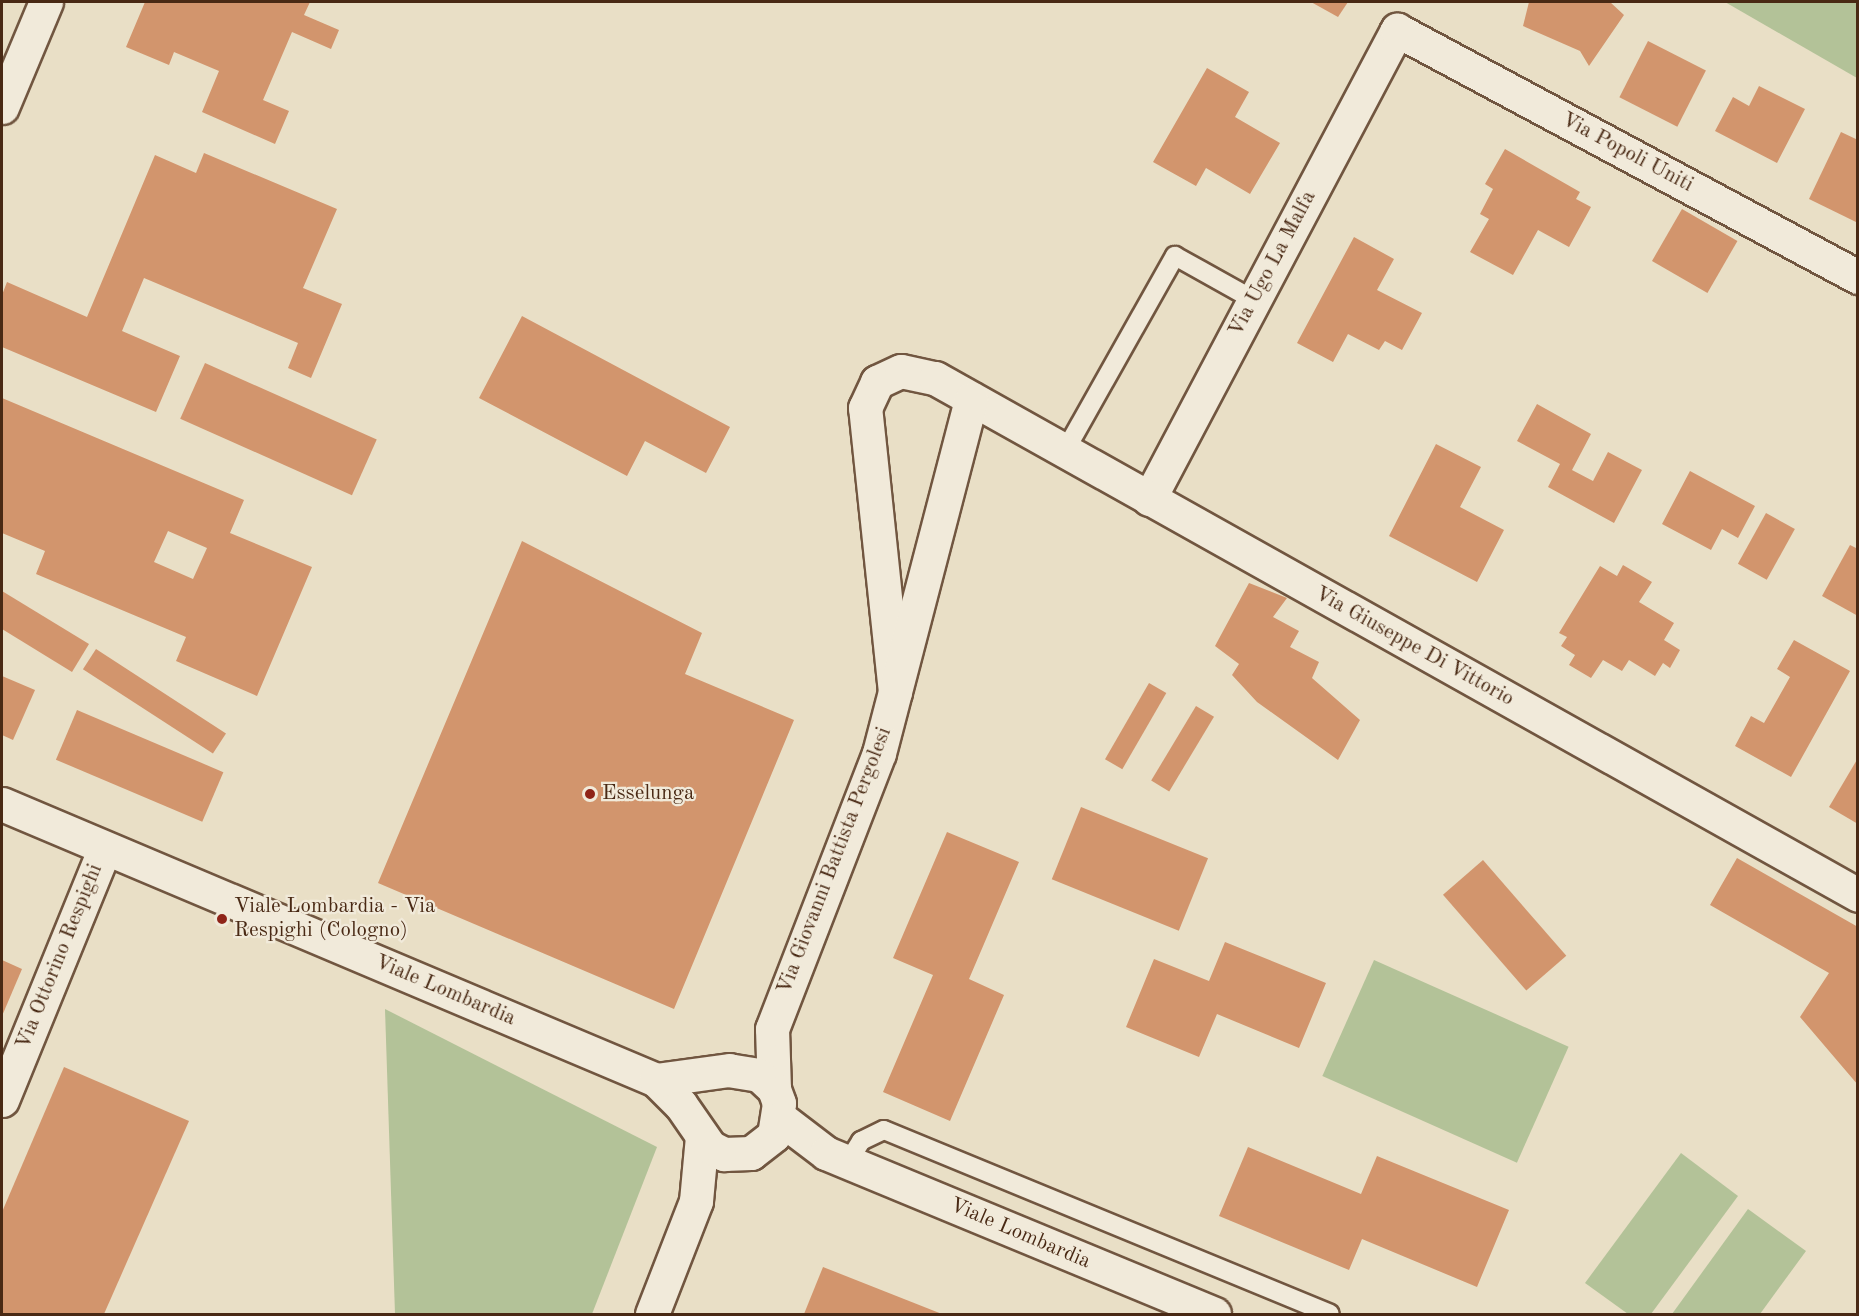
<!DOCTYPE html>
<html>
<head>
<meta charset="utf-8">
<style>
  body { margin:0 }
  #map { position:relative; width:1859px; height:1316px; overflow:hidden; background:#e9dfc6; font-family:"Old Standard TT",serif }
  div>[style] { position:absolute }
  .green>* { inset:0; background:#b3c298; transform-origin:0 0 }
  .building>* { inset:0; background:#d2956d; transform-origin:0 0 }
  .roads { filter:drop-shadow(2px 0 #715640) drop-shadow(-2px 0 #715640) drop-shadow(0 2px #715640) drop-shadow(0 -2px #715640) }
  .lane>* { height:18px; margin:-9px; padding:0 9px; transform-origin:9px; border-radius:9px; background:#f1eada }
  .street>* { height:33px; margin:-16.5px; padding:0 16.5px; transform-origin:16.5px; border-radius:16.5px; background:#f1eada }
  .secondary>* { height:33px; margin:-16.5px; padding:0 16.5px; transform-origin:16.5px; border-radius:16.5px; background:#f1eada }
  .dots>* { width:16px; height:16px; translate:-50% -50%; box-sizing:border-box; border:3px solid #f1eada; border-radius:50% }
  span { translate:-50% -50%; white-space:nowrap; text-align:center; line-height:1.15; -webkit-text-stroke:4.5px #f1eada; paint-order:stroke }
  .street-label { font-size:21px; color:#492914 }
  .poi-label { font-size:21px; color:#492914 }
  .left { translate:0 -50%; text-align:left }
  .frame { position:absolute; inset:0; border:3px solid #492914; pointer-events:none }
</style>
</head>
<body>
<div id="map">
  <div class="green">
    <i style="clip-path:polygon(1725px 2px,1857px 2px,1857px 78px)"></i>
    <i style="left:1374px;top:960px;width:213px;height:127px;rotate:24deg"></i>
    <i style="clip-path:polygon(385px 1009px,657px 1147px,592px 1314px,395px 1314px)"></i>
    <i style="clip-path:polygon(1681px 1153px,1738px 1196px,1651px 1314px,1628px 1314px,1585px 1283px)"></i>
    <i style="clip-path:polygon(1748px 1209px,1806px 1251px,1760px 1314px,1672px 1314px)"></i>
  </div>
  <div class="building">
    <i style="clip-path:polygon(145px 2px,310px 2px,304px 15px,339px 30px,331px 49px,292px 32px,263px 100px,289px 111px,275px 144px,202px 112px,219px 71px,174px 52px,169px 65px,126px 47px)"></i>
    <i style="clip-path:polygon(1311px 2px,1348px 2px,1338px 17px)"></i>
    <i style="clip-path:polygon(1529px 2px,1610px 2px,1624px 15px,1589px 66px,1580px 51px,1523px 26px)"></i>
    <i style="left:1648px;top:41px;width:65px;height:63px;rotate:27deg"></i>
    <i style="clip-path:polygon(1207px 68px,1249px 92px,1235px 117px,1280px 143px,1250px 194px,1206px 168px,1196px 186px,1153px 162px)"></i>
    <i style="clip-path:polygon(1759px 86px,1805px 109px,1777px 163px,1715px 131px,1733px 97px,1749px 106px)"></i>
    <i style="clip-path:polygon(1841px 132px,1858px 140px,1856px 222px,1809px 199px)"></i>
    <i style="clip-path:polygon(1505px 149px,1580px 192px,1576px 199px,1591px 207px,1569px 247px,1538px 230px,1513px 275px,1470px 252px,1489px 219px,1480px 214px,1493px 189px,1485px 184px)"></i>
    <i style="clip-path:polygon(204px 153px,337px 209px,303px 288px,342px 304px,311px 378px,288px 368px,298px 343px,144px 278px,122px 331px,180px 356px,156px 412px,2px 347px,2px 295px,7px 282px,87px 317px,155px 155px,196px 173px)"></i>
    <i style="left:1682px;top:209px;width:64px;height:60px;rotate:30deg"></i>
    <i style="clip-path:polygon(1354px 237px,1394px 259px,1377px 290px,1422px 313px,1402px 350px,1385px 341px,1379px 350px,1348px 334px,1333px 362px,1297px 343px)"></i>
    <i style="clip-path:polygon(522px 316px,730px 427px,706px 473px,645px 441px,627px 476px,479px 398px)"></i>
    <i style="left:205px;top:363px;width:188px;height:61px;rotate:24deg"></i>
    <i style="clip-path:polygon(evenodd,2px 398px,244px 500px,230px 533px,312px 567px,257px 696px,176px 661px,186px 637px,36px 574px,45px 551px,2px 533px,2px 398px,168px 531px,207px 548px,193px 579px,154px 562px,168px 531px)"></i>
    <i style="clip-path:polygon(1537px 404px,1591px 434px,1572px 470px,1593px 481px,1608px 452px,1642px 470px,1614px 523px,1548px 487px,1560px 464px,1517px 441px)"></i>
    <i style="clip-path:polygon(1436px 444px,1481px 467px,1460px 507px,1504px 530px,1477px 582px,1389px 536px)"></i>
    <i style="clip-path:polygon(1690px 471px,1755px 506px,1738px 538px,1722px 529px,1711px 550px,1662px 524px)"></i>
    <i style="left:1766px;top:513px;width:33px;height:58px;rotate:29deg"></i>
    <i style="clip-path:polygon(522px 541px,702px 633px,685px 674px,794px 720px,674px 1009px,378px 883px)"></i>
    <i style="clip-path:polygon(1850px 545px,1858px 549px,1858px 616px,1822px 596px)"></i>
    <i style="clip-path:polygon(1623px 565px,1652px 582px,1639px 602px,1674px 623px,1664px 640px,1680px 650px,1670px 668px,1663px 663px,1655px 676px,1629px 660px,1622px 671px,1603px 660px,1591px 678px,1569px 665px,1575px 655px,1561px 646px,1567px 637px,1559px 633px,1600px 566px,1617px 576px)"></i>
    <i style="clip-path:polygon(1249px 583px,1287px 598px,1273px 617px,1299px 631px,1290px 647px,1319px 662px,1312px 678px,1360px 720px,1338px 760px,1257px 702px,1232px 675px,1239px 664px,1215px 646px)"></i>
    <i style="clip-path:polygon(2px 591px,89px 644px,72px 672px,2px 629px)"></i>
    <i style="clip-path:polygon(1794px 640px,1850px 671px,1791px 777px,1735px 746px,1751px 716px,1764px 723px,1790px 677px,1777px 669px)"></i>
    <i style="left:96px;top:649px;width:155px;height:24px;rotate:33deg"></i>
    <i style="clip-path:polygon(2px 676px,35px 690px,13px 740px,2px 735px)"></i>
    <i style="left:1149px;top:683px;width:20px;height:88px;rotate:30deg"></i>
    <i style="left:1196px;top:706px;width:21px;height:87px;rotate:31deg"></i>
    <i style="left:77px;top:710px;width:159px;height:54px;rotate:23deg"></i>
    <i style="clip-path:polygon(1858px 758px,1858px 824px,1829px 807px)"></i>
    <i style="left:1081px;top:807px;width:137px;height:78px;rotate:22deg"></i>
    <i style="clip-path:polygon(947px 832px,1019px 862px,969px 979px,1004px 995px,950px 1121px,883px 1092px,933px 975px,893px 958px)"></i>
    <i style="clip-path:polygon(1737px 858px,1858px 927px,1858px 1085px,1800px 1017px,1829px 973px,1710px 905px)"></i>
    <i style="left:1483px;top:860px;width:127px;height:53px;rotate:49deg"></i>
    <i style="clip-path:polygon(1225px 942px,1326px 983px,1299px 1048px,1217px 1014px,1199px 1057px,1126px 1027px,1154px 959px,1209px 981px)"></i>
    <i style="clip-path:polygon(2px 960px,22px 969px,2px 1016px)"></i>
    <i style="clip-path:polygon(64px 1067px,189px 1121px,104px 1314px,2px 1314px,2px 1212px)"></i>
    <i style="clip-path:polygon(1248px 1147px,1361px 1194px,1377px 1156px,1509px 1210px,1477px 1287px,1362px 1239px,1349px 1270px,1219px 1216px)"></i>
    <i style="clip-path:polygon(823px 1267px,942px 1314px,804px 1314px)"></i>
  </div>
  <div class="roads">
    <div class="lane">
      <i style="left:1065px;top:451px;width:224px;rotate:-60.6deg"></i>
      <i style="left:1175px;top:256px;width:90px;rotate:29.1deg"></i>
      <i style="left:848px;top:1162px;width:25px;rotate:-58deg"></i>
      <i style="left:861px;top:1141px;width:25px;rotate:-26deg"></i>
      <i style="left:884px;top:1130px;width:482px;rotate:22.4deg"></i>
    </div>
    <div class="street">
      <i style="left:2px;top:107px;width:114px;rotate:-67.3deg"></i>
      <i style="left:1149px;top:499px;width:531px;rotate:-62.13deg"></i>
      <i style="left:1397px;top:30px;width:523px;rotate:28.18deg"></i>
      <i style="left:895px;top:692px;width:286px;rotate:-96deg"></i>
      <i style="left:865px;top:408px;width:29px;rotate:-65deg"></i>
      <i style="left:877px;top:382px;width:26px;rotate:-25deg"></i>
      <i style="left:901px;top:371px;width:35px;rotate:12deg"></i>
      <i style="left:935px;top:378px;width:1058px;rotate:29.25deg"></i>
      <i style="left:774px;top:1089px;width:60px;rotate:-91.9deg"></i>
      <i style="left:772px;top:1029px;width:296px;rotate:-68.8deg"></i>
      <i style="left:879px;top:753px;width:366px;rotate:-75.4deg"></i>
      <i style="left:2px;top:1100px;width:272px;rotate:-67.8deg"></i>
      <i style="left:652px;top:1314px;width:121px;rotate:-68.7deg"></i>
      <i style="left:696px;top:1201px;width:65px;rotate:-84.7deg"></i>
    </div>
    <div class="secondary">
      <i style="left:2px;top:804px;width:710px;rotate:22.88deg"></i>
      <i style="left:656px;top:1080px;width:35px;rotate:45deg"></i>
      <i style="left:681px;top:1105px;width:51px;rotate:55.4deg"></i>
      <i style="left:710px;top:1147px;width:16px;rotate:27deg"></i>
      <i style="left:724px;top:1154px;width:27px;rotate:-2deg"></i>
      <i style="left:751px;top:1153px;width:29px;rotate:-38deg"></i>
      <i style="left:774px;top:1135px;width:32px;rotate:-81deg"></i>
      <i style="left:779px;top:1103px;width:15px;rotate:-110deg"></i>
      <i style="left:774px;top:1089px;width:21px;rotate:-137deg"></i>
      <i style="left:759px;top:1075px;width:30px;rotate:-171deg"></i>
      <i style="left:729px;top:1070px;width:74px;rotate:172.2deg"></i>
      <i style="left:780px;top:1118px;width:58px;rotate:37.3deg"></i>
      <i style="left:826px;top:1153px;width:420px;rotate:22.5deg"></i>
    </div>
  </div>
  <div class="dots">
    <i style="left:590px;top:794px;background:#8f2418"></i>
    <i style="left:222px;top:919px;background:#8f2418"></i>
  </div>
  <div class="street-label">
    <span style="left:1627px;top:153px;rotate:28deg">Via Popoli Uniti</span>
    <span style="left:1273px;top:264px;rotate:-62deg">Via Ugo La Malfa</span>
    <span style="left:1414px;top:647px;rotate:29deg">Via Giuseppe Di Vittorio</span>
    <span style="left:835px;top:861px;rotate:-69deg">Via Giovanni Battista Pergolesi</span>
    <span style="left:60px;top:957px;rotate:-68deg">Via Ottorino Respighi</span>
    <span style="left:445px;top:991px;rotate:23deg">Viale Lombardia</span>
    <span style="left:1020px;top:1234px;rotate:23deg">Viale Lombardia</span>
  </div>
  <div class="poi-label">
    <span class="left" style="left:602px;top:794px">Esselunga</span>
    <span class="left" style="left:234px;top:919px">Viale Lombardia - Via<br>Respighi (Cologno)</span>
  </div>
  <div class="frame"></div>
</div>
</body>
</html>
